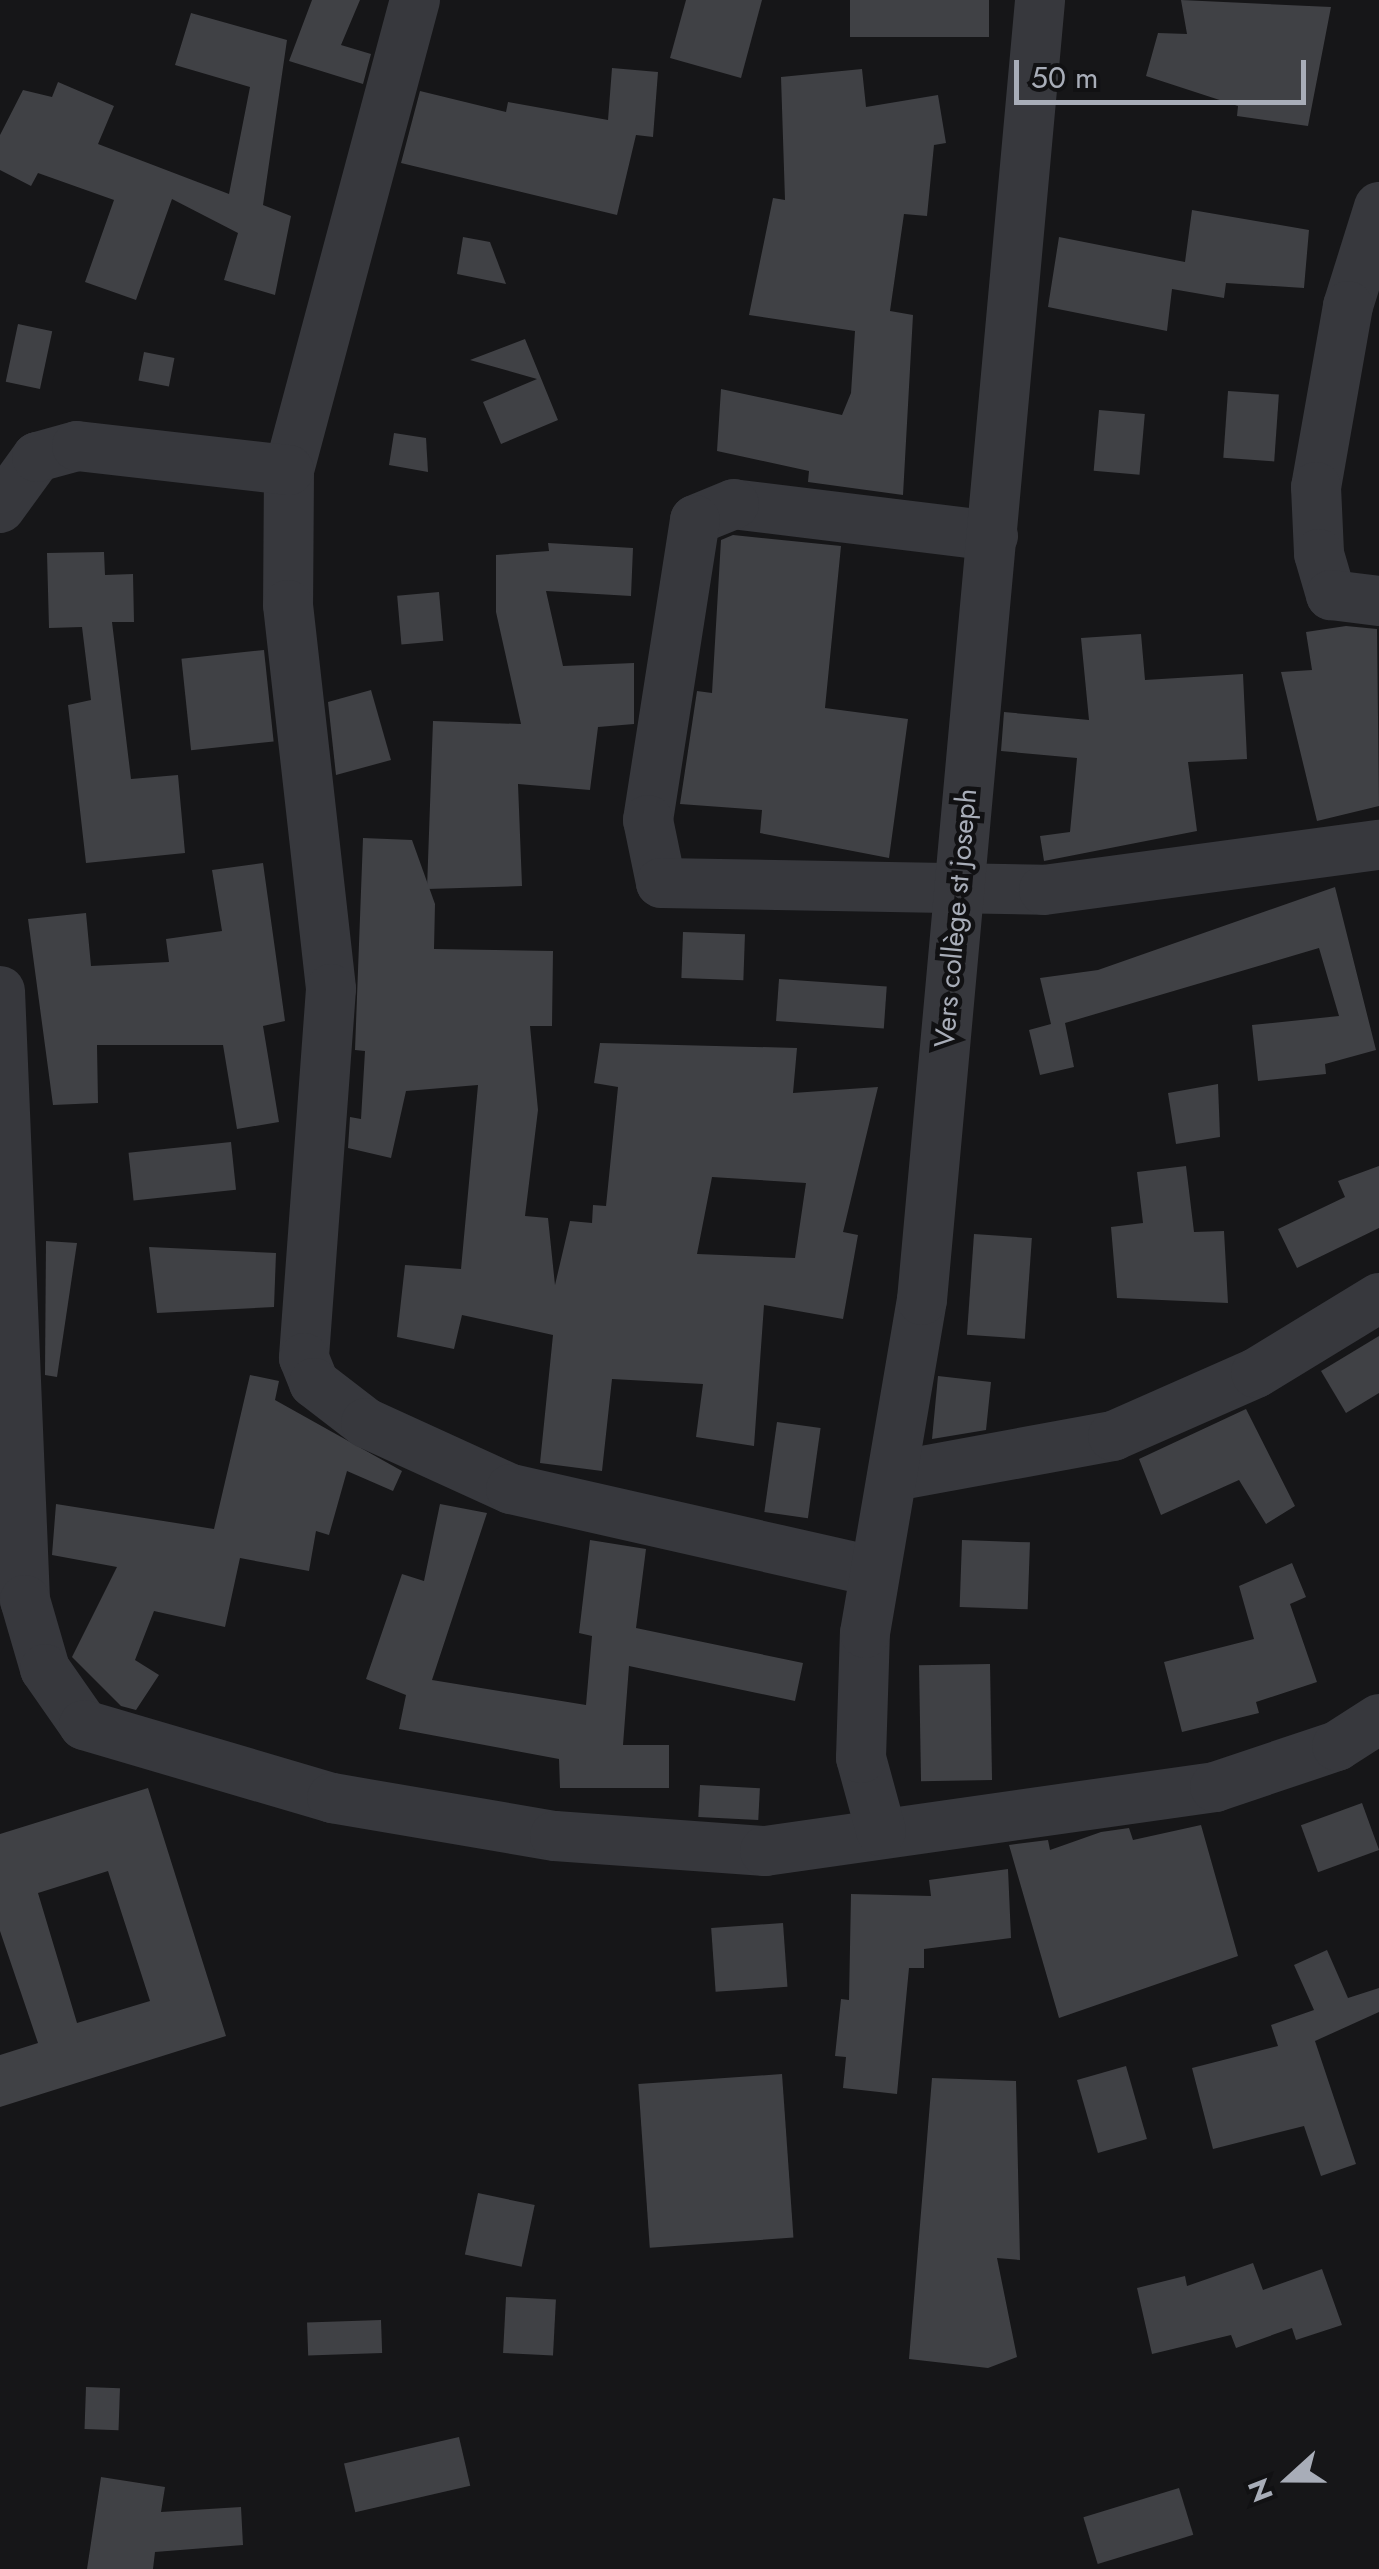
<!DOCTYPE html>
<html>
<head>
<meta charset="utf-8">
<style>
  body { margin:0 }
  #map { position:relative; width:1379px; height:2569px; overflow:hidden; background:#161618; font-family:Jost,sans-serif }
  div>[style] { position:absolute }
  .building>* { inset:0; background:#404145; transform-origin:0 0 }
  .minor>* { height:50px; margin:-25px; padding:0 25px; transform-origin:25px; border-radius:25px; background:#37383d }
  span { translate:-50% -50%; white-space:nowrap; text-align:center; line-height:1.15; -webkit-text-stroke:9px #111113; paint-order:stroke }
  .street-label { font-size:28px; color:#a8adb8 }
  .north { position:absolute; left:1239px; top:2429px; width:100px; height:100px; -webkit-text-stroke:8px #111113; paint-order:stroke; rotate:249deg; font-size:28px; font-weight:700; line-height:40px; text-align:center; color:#a8adb8 }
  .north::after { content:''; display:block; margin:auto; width:35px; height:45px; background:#a8adb8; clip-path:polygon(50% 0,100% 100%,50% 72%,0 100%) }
  .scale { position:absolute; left:1014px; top:60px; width:292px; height:45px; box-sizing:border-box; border:5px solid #a8adb8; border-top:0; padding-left:12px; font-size:30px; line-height:35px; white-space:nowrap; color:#a8adb8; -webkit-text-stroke:8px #111113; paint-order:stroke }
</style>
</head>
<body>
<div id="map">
  <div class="building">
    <i style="clip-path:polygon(312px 0,360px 0,341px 45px,371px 54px,363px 84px,289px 61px)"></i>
    <i style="clip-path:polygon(686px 0,762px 0,741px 78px,670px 58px)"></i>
    <i style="left:850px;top:0;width:139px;height:37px"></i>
    <i style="clip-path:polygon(1181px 0,1331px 7px,1308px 126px,1237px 116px,1238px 106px,1146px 76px,1158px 33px,1187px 34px)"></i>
    <i style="clip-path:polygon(191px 13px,287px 40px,263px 205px,291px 216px,275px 295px,224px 280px,238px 233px,172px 199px,136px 300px,85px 282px,114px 200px,38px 173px,31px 186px,0 170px,0 135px,23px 90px,52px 97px,58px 82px,114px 106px,98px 144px,229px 194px,250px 87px,175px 65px)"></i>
    <i style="clip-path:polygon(612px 68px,658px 72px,653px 137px,636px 135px,617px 215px,401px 163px,420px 91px,506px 112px,508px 102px,608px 120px)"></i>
    <i style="clip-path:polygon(862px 69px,866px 107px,938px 95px,946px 143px,934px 145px,927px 216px,904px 214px,890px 311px,913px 315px,903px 495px,808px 482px,809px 471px,717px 451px,721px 389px,842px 415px,851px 393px,855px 331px,749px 315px,773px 198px,785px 200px,781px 77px)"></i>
    <i style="clip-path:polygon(1192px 210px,1309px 230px,1304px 288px,1226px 283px,1224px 298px,1172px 289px,1167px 331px,1048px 307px,1059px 237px,1185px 262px)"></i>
    <i style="clip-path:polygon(463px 237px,490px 242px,506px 284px,457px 274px)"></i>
    <i style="left:18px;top:324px;width:35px;height:59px;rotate:12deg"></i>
    <i style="clip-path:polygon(525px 339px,558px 420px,501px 444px,483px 402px,537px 379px,470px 360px)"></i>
    <i style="left:144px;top:352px;width:31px;height:29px;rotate:11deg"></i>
    <i style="left:1228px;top:391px;width:51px;height:67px;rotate:4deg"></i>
    <i style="left:1099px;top:410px;width:46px;height:61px;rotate:5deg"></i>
    <i style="clip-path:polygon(394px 433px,426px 438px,428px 472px,389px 465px)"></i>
    <i style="clip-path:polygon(733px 535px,841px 546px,825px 708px,908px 719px,889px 858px,760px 833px,762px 810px,680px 804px,697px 691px,712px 693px,721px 540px)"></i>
    <i style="clip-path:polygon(548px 543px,633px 548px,631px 596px,546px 591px,563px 666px,634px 663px,634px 724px,598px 727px,590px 790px,518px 784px,522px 886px,427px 889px,433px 721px,521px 724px,496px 612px,496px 555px,549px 551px)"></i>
    <i style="clip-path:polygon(104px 552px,105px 575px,133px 574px,134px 622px,112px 622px,131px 779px,178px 775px,185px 853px,86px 863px,68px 705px,91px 700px,82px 627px,49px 628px,47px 553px)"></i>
    <i style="left:439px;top:592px;width:49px;height:42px;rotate:85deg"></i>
    <i style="clip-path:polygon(1346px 626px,1377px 629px,1379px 806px,1317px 821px,1281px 672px,1312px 670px,1306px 632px)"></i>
    <i style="clip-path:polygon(1141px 634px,1145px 680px,1243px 674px,1247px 759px,1188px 762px,1197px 831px,1044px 861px,1040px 836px,1070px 832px,1077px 758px,1001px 751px,1004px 712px,1089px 720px,1081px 638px)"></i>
    <i style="left:264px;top:650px;width:92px;height:83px;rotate:84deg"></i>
    <i style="clip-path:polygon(371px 690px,391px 760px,336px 775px,328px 702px)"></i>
    <i style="clip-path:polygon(evenodd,363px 838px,412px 840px,435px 904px,434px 949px,553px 951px,552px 1026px,530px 1026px,538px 1110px,525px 1216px,548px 1218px,555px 1285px,570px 1221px,592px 1223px,593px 1205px,606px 1206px,618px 1087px,594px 1083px,600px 1043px,797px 1048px,793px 1093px,878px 1087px,843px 1232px,858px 1235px,843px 1319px,764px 1305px,754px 1446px,696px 1437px,703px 1384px,612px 1379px,602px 1471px,540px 1463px,553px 1335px,462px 1315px,454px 1349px,397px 1337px,405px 1265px,461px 1269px,478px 1085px,406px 1091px,391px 1158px,348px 1148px,350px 1117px,361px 1119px,365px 1051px,355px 1050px,363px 838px,712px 1177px,806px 1183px,795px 1258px,697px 1254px,712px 1177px)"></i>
    <i style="clip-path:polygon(263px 863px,285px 1021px,263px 1026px,279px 1122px,237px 1129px,223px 1045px,97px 1045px,98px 1103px,53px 1105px,28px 919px,86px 913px,91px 966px,169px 962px,166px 939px,222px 931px,212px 870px)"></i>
    <i style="clip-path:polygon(1335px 887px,1376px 1050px,1325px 1064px,1326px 1074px,1258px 1081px,1252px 1025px,1339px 1016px,1319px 948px,1065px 1023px,1074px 1067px,1040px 1075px,1029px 1030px,1051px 1024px,1040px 978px,1098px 970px)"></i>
    <i style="left:683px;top:932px;width:62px;height:46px;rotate:2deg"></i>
    <i style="left:779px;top:979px;width:108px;height:42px;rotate:4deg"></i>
    <i style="clip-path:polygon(1218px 1084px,1220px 1137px,1176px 1144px,1168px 1093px)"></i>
    <i style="left:231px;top:1142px;width:48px;height:103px;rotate:84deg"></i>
    <i style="clip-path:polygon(1186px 1166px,1194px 1232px,1224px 1231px,1228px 1303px,1117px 1298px,1111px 1227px,1143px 1223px,1137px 1172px)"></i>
    <i style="clip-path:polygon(1379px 1166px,1379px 1228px,1297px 1268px,1278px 1229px,1345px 1197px,1338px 1181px)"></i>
    <i style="left:974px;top:1234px;width:58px;height:101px;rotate:4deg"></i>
    <i style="clip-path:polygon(46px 1241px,77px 1243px,57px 1377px,45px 1375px)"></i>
    <i style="clip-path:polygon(149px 1247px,276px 1253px,274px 1307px,157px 1313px)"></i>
    <i style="clip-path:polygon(1379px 1336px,1379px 1393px,1346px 1413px,1321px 1371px)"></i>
    <i style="clip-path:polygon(250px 1375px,279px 1381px,275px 1400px,402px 1471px,393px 1491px,347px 1471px,329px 1535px,316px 1531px,309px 1571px,240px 1558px,225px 1627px,154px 1611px,135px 1660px,159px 1675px,136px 1710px,121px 1706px,72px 1657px,117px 1567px,52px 1555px,56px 1504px,214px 1529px)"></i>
    <i style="clip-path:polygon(938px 1376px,991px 1382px,986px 1430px,932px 1439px)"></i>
    <i style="clip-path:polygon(1246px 1409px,1295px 1506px,1266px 1524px,1239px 1480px,1161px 1515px,1139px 1459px)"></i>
    <i style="left:777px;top:1422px;width:44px;height:91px;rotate:8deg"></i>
    <i style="clip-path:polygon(440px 1504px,487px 1513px,432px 1680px,586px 1705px,592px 1636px,579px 1633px,590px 1540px,646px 1549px,636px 1628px,803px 1663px,795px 1701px,629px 1666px,623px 1745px,669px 1745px,669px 1788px,560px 1788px,559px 1759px,399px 1729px,406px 1695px,366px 1679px,402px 1574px,424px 1581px)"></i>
    <i style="left:962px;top:1540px;width:68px;height:67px;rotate:2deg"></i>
    <i style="clip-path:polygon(1292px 1563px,1306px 1597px,1290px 1604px,1317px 1682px,1256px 1702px,1259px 1713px,1182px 1732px,1164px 1662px,1254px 1639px,1239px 1586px)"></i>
    <i style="left:990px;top:1664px;width:116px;height:71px;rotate:89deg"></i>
    <i style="left:700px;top:1785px;width:60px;height:32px;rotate:3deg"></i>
    <i style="clip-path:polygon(evenodd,148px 1788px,226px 2036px,0 2107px,0 2055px,38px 2043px,0 1931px,0 1834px,148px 1788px,108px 1871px,150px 2001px,77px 2023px,38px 1893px,108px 1871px)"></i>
    <i style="left:1362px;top:1803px;width:50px;height:65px;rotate:70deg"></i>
    <i style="clip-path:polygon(1201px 1825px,1238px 1956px,1059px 2018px,1009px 1845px,1048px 1840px,1050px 1850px,1101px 1832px,1129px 1828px,1133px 1840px)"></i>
    <i style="clip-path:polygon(1008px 1869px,1011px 1938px,924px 1949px,924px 1968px,909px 1968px,897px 2094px,843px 2088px,846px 2057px,835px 2056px,841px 1999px,849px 2000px,851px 1894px,931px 1896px,929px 1880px)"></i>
    <i style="left:783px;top:1923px;width:64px;height:72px;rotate:86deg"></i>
    <i style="clip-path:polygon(1327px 1950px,1348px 1998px,1379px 1988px,1379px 2012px,1315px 2041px,1356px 2164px,1321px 2176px,1304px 2126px,1213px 2149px,1192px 2068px,1278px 2046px,1271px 2025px,1314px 2010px,1294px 1965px)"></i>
    <i style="left:1126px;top:2066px;width:76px;height:51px;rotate:74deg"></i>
    <i style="left:782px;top:2074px;width:164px;height:144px;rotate:86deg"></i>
    <i style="clip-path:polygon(932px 2078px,1016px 2081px,1020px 2260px,997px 2258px,1017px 2357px,988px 2368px,909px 2359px)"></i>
    <i style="left:478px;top:2193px;width:58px;height:63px;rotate:12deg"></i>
    <i style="clip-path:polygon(1253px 2263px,1263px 2290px,1322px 2269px,1342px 2325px,1296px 2340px,1292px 2328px,1236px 2348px,1231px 2335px,1152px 2354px,1137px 2288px,1185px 2276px,1187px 2286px)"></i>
    <i style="left:506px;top:2297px;width:50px;height:56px;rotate:3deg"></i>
    <i style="left:381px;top:2320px;width:33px;height:74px;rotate:88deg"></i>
    <i style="left:86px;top:2387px;width:34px;height:42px;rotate:2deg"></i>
    <i style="left:459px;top:2437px;width:50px;height:118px;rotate:77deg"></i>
    <i style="clip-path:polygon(101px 2477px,165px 2487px,161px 2512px,241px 2507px,243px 2545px,155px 2552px,153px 2569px,87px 2569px)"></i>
    <i style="left:1179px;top:2488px;width:49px;height:100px;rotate:73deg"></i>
  </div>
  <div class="minor">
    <i style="left:415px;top:0;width:487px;rotate:105deg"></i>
    <i style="left:289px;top:470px;width:135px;rotate:90.4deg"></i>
    <i style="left:288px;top:605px;width:386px;rotate:83.6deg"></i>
    <i style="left:331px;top:989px;width:370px;rotate:94.2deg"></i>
    <i style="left:304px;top:1358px;width:27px;rotate:68deg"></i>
    <i style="left:314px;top:1383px;width:66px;rotate:37.6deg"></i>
    <i style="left:366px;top:1423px;width:159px;rotate:24.5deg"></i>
    <i style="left:511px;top:1489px;width:371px;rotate:12.8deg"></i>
    <i style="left:1379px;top:207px;width:104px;rotate:107.4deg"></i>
    <i style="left:1348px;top:306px;width:184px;rotate:100deg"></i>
    <i style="left:1316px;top:487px;width:67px;rotate:87.4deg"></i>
    <i style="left:1319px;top:554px;width:43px;rotate:73.7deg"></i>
    <i style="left:1331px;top:595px;width:48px;rotate:7.1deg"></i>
    <i style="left:0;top:508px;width:63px;rotate:-54deg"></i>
    <i style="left:37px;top:457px;width:41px;rotate:-15.4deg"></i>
    <i style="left:77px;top:446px;width:213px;rotate:6.5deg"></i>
    <i style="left:993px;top:536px;width:261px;rotate:-173deg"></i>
    <i style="left:734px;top:504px;width:42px;rotate:157.7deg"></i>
    <i style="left:695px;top:520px;width:304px;rotate:98.9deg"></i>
    <i style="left:648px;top:820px;width:64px;rotate:78.3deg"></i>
    <i style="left:661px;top:883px;width:383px;rotate:1deg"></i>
    <i style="left:1044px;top:890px;width:338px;rotate:-7.7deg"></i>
    <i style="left:0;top:991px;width:610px;rotate:87.65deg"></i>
    <i style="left:25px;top:1600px;width:72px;rotate:73.8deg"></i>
    <i style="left:45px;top:1669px;width:68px;rotate:55.1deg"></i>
    <i style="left:84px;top:1725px;width:259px;rotate:16.4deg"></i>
    <i style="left:332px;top:1798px;width:226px;rotate:9.7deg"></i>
    <i style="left:555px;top:1836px;width:211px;rotate:4.1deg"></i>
    <i style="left:765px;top:1851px;width:455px;rotate:-8.1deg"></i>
    <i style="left:1215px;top:1787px;width:129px;rotate:-18.6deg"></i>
    <i style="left:1337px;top:1746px;width:50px;rotate:-32.7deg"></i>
    <i style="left:895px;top:1476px;width:222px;rotate:-10.4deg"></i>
    <i style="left:1113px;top:1436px;width:156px;rotate:-23.8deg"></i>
    <i style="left:1256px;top:1373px;width:144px;rotate:-31.4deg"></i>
    <i style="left:881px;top:1831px;width:76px;rotate:-105.3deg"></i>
    <i style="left:861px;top:1758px;width:125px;rotate:-88.2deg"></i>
    <i style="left:865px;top:1633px;width:338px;rotate:-80.3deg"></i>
    <i style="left:922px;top:1300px;width:1305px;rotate:-84.81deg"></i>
  </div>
  <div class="street-label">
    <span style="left:956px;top:918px;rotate:-85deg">Vers collège st joseph</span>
  </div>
  <div class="north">N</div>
  <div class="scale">50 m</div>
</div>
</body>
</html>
